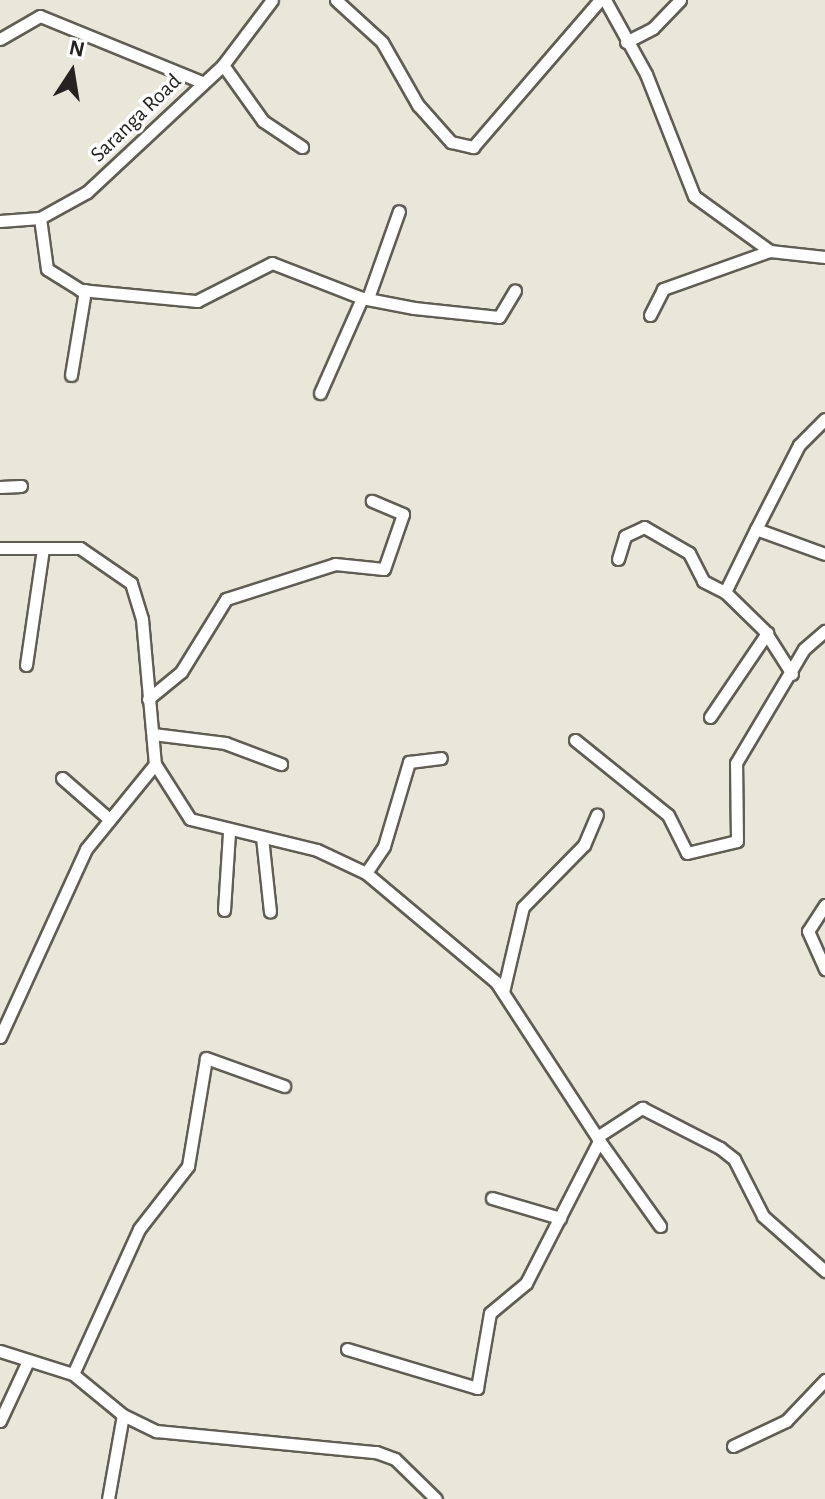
<!DOCTYPE html>
<html>
<head>
<meta charset="utf-8">
<style>
  body { margin:0 }
  #map { position:relative; width:825px; height:1499px; overflow:hidden; background:#e9e6da; font-family:"Alegreya Sans",sans-serif }
  div>[style] { position:absolute }
  .roads { filter:drop-shadow(2px 0 #605d53) drop-shadow(-2px 0 #605d53) drop-shadow(0 2px #605d53) drop-shadow(0 -2px #605d53) }
  .street>* { height:11px; margin:-5.5px; padding:0 5.5px; transform-origin:5.5px; border-radius:5.5px; background:#fff }
  span { translate:-50% -50%; white-space:nowrap; text-align:center; line-height:1.15; -webkit-text-stroke:7px #fff; paint-order:stroke }
  .street-label { font-size:22px; color:#24231f }
  .north { position:absolute; left:32px; top:32px; width:80px; height:80px; -webkit-text-stroke:6px #fff; paint-order:stroke; rotate:12deg; font-size:22px; font-weight:700; line-height:32px; text-align:center; color:#24231f }
  .north::after { content:''; display:block; margin:auto; width:28px; height:36px; background:#24231f; clip-path:polygon(50% 0,100% 100%,50% 72%,0 100%) }
</style>
</head>
<body>
<div id="map">
  <div class="roads">
    <div class="street">
      <i style="left:336px;top:0;width:62px;rotate:42.4deg"></i>
      <i style="left:382px;top:42px;width:73px;rotate:60.3deg"></i>
      <i style="left:418px;top:105px;width:50px;rotate:48.3deg"></i>
      <i style="left:451px;top:142px;width:23px;rotate:13deg"></i>
      <i style="left:473px;top:147px;width:194px;rotate:-49.2deg"></i>
      <i style="left:605px;top:0;width:85px;rotate:61deg"></i>
      <i style="left:646px;top:74px;width:131px;rotate:68.5deg"></i>
      <i style="left:694px;top:196px;width:94px;rotate:35.9deg"></i>
      <i style="left:770px;top:251px;width:55px;rotate:6.2deg"></i>
      <i style="left:0;top:39px;width:46px;rotate:-29.9deg"></i>
      <i style="left:40px;top:16px;width:175px;rotate:22.2deg"></i>
      <i style="left:626px;top:42px;width:30px;rotate:-27deg"></i>
      <i style="left:653px;top:28px;width:39px;rotate:-46deg"></i>
      <i style="left:223px;top:65px;width:69px;rotate:54.5deg"></i>
      <i style="left:263px;top:121px;width:47px;rotate:33.7deg"></i>
      <i style="left:40px;top:218px;width:51px;rotate:82.2deg"></i>
      <i style="left:47px;top:269px;width:39px;rotate:32deg"></i>
      <i style="left:80px;top:290px;width:118px;rotate:5.4deg"></i>
      <i style="left:197px;top:301px;width:84px;rotate:-26.9deg"></i>
      <i style="left:272px;top:263px;width:97px;rotate:21.3deg"></i>
      <i style="left:362px;top:298px;width:53px;rotate:10.9deg"></i>
      <i style="left:414px;top:308px;width:85px;rotate:6deg"></i>
      <i style="left:499px;top:317px;width:31px;rotate:-59deg"></i>
      <i style="left:0;top:221px;width:40px;rotate:-4.3deg"></i>
      <i style="left:40px;top:218px;width:54px;rotate:-29deg"></i>
      <i style="left:87px;top:192px;width:186px;rotate:-43deg"></i>
      <i style="left:223px;top:65px;width:81px;rotate:-53deg"></i>
      <i style="left:368px;top:298px;width:92px;rotate:-70.4deg"></i>
      <i style="left:650px;top:315px;width:29px;rotate:-63deg"></i>
      <i style="left:663px;top:289px;width:114px;rotate:-19.6deg"></i>
      <i style="left:71px;top:375px;width:86px;rotate:-80.6deg"></i>
      <i style="left:320px;top:393px;width:104px;rotate:-66.1deg"></i>
      <i style="left:825px;top:419px;width:37px;rotate:135deg"></i>
      <i style="left:799px;top:445px;width:94px;rotate:117.1deg"></i>
      <i style="left:756px;top:529px;width:73px;rotate:19.9deg"></i>
      <i style="left:0;top:487px;width:21px;rotate:-3deg"></i>
      <i style="left:756px;top:529px;width:70px;rotate:116.2deg"></i>
      <i style="left:725px;top:592px;width:54px;rotate:44.3deg"></i>
      <i style="left:764px;top:630px;width:52px;rotate:57.5deg"></i>
      <i style="left:0;top:548px;width:80px"></i>
      <i style="left:80px;top:548px;width:62px;rotate:34.5deg"></i>
      <i style="left:131px;top:583px;width:38px;rotate:73deg"></i>
      <i style="left:142px;top:619px;width:146px;rotate:84.9deg"></i>
      <i style="left:155px;top:764px;width:65px;rotate:57.5deg"></i>
      <i style="left:190px;top:819px;width:131px;rotate:13.7deg"></i>
      <i style="left:317px;top:850px;width:54px;rotate:25.1deg"></i>
      <i style="left:366px;top:873px;width:170px;rotate:40deg"></i>
      <i style="left:496px;top:982px;width:185px;rotate:56.9deg"></i>
      <i style="left:597px;top:1137px;width:54px;rotate:-32.8deg"></i>
      <i style="left:642px;top:1108px;width:88px;rotate:27.1deg"></i>
      <i style="left:720px;top:1148px;width:18px;rotate:38deg"></i>
      <i style="left:734px;top:1159px;width:64px;rotate:63deg"></i>
      <i style="left:763px;top:1216px;width:83px;rotate:41.6deg"></i>
      <i style="left:618px;top:559px;width:24px;rotate:-73deg"></i>
      <i style="left:625px;top:536px;width:21px;rotate:-25deg"></i>
      <i style="left:644px;top:527px;width:52px;rotate:30deg"></i>
      <i style="left:689px;top:553px;width:31px;rotate:63deg"></i>
      <i style="left:703px;top:581px;width:25px;rotate:27deg"></i>
      <i style="left:26px;top:665px;width:117px;rotate:-81.7deg"></i>
      <i style="left:148px;top:699px;width:43px;rotate:-39.3deg"></i>
      <i style="left:181px;top:672px;width:86px;rotate:-58.3deg"></i>
      <i style="left:226px;top:599px;width:114px;rotate:-17.8deg"></i>
      <i style="left:335px;top:564px;width:49px;rotate:5.8deg"></i>
      <i style="left:384px;top:569px;width:58px;rotate:-70.9deg"></i>
      <i style="left:403px;top:514px;width:34px;rotate:-157deg"></i>
      <i style="left:710px;top:717px;width:102px;rotate:-55.8deg"></i>
      <i style="left:153px;top:734px;width:73px;rotate:7.1deg"></i>
      <i style="left:225px;top:743px;width:60px;rotate:20.6deg"></i>
      <i style="left:575px;top:740px;width:119px;rotate:38.9deg"></i>
      <i style="left:668px;top:815px;width:42px;rotate:63.4deg"></i>
      <i style="left:687px;top:853px;width:51px;rotate:-13.5deg"></i>
      <i style="left:737px;top:841px;width:78px;rotate:-90.7deg"></i>
      <i style="left:736px;top:763px;width:133px;rotate:-59.2deg"></i>
      <i style="left:804px;top:649px;width:28px;rotate:-41deg"></i>
      <i style="left:62px;top:778px;width:62px;rotate:41.1deg"></i>
      <i style="left:262px;top:837px;width:75px;rotate:83.9deg"></i>
      <i style="left:366px;top:873px;width:32px;rotate:-56deg"></i>
      <i style="left:384px;top:846px;width:88px;rotate:-73.4deg"></i>
      <i style="left:409px;top:762px;width:32px;rotate:-7deg"></i>
      <i style="left:825px;top:905px;width:31px;rotate:123deg"></i>
      <i style="left:808px;top:931px;width:42px;rotate:65.9deg"></i>
      <i style="left:224px;top:910px;width:78px;rotate:-86.3deg"></i>
      <i style="left:503px;top:992px;width:87px;rotate:-76.8deg"></i>
      <i style="left:523px;top:907px;width:87px;rotate:-45.5deg"></i>
      <i style="left:584px;top:845px;width:33px;rotate:-67deg"></i>
      <i style="left:0;top:1037px;width:207px;rotate:-65.4deg"></i>
      <i style="left:86px;top:849px;width:109px;rotate:-50.9deg"></i>
      <i style="left:598px;top:1139px;width:107px;rotate:54.5deg"></i>
      <i style="left:492px;top:1198px;width:71px;rotate:16.4deg"></i>
      <i style="left:347px;top:1349px;width:136px;rotate:16.7deg"></i>
      <i style="left:477px;top:1388px;width:76px;rotate:-80.2deg"></i>
      <i style="left:490px;top:1313px;width:47px;rotate:-39.8deg"></i>
      <i style="left:526px;top:1283px;width:160px;rotate:-62.8deg"></i>
      <i style="left:0;top:1351px;width:77px;rotate:17.5deg"></i>
      <i style="left:73px;top:1374px;width:65px;rotate:39.4deg"></i>
      <i style="left:123px;top:1415px;width:37px;rotate:26deg"></i>
      <i style="left:156px;top:1431px;width:221px;rotate:5.5deg"></i>
      <i style="left:376px;top:1452px;width:20px;rotate:20deg"></i>
      <i style="left:395px;top:1459px;width:57px;rotate:44.3deg"></i>
      <i style="left:73px;top:1374px;width:159px;rotate:-65.5deg"></i>
      <i style="left:139px;top:1229px;width:80px;rotate:-52.1deg"></i>
      <i style="left:188px;top:1166px;width:109px;rotate:-80.5deg"></i>
      <i style="left:206px;top:1058px;width:83px;rotate:19.7deg"></i>
      <i style="left:0;top:1421px;width:66px;rotate:-65deg"></i>
      <i style="left:733px;top:1446px;width:59px;rotate:-25.3deg"></i>
      <i style="left:786px;top:1421px;width:57px;rotate:-46.4deg"></i>
      <i style="left:108px;top:1499px;width:85px;rotate:-79.9deg"></i>
    </div>
  </div>
  <div class="street-label">
    <span style="left:136px;top:118px;rotate:-44deg">Saranga Road</span>
  </div>
  <div class="north">N</div>
</div>
</body>
</html>
